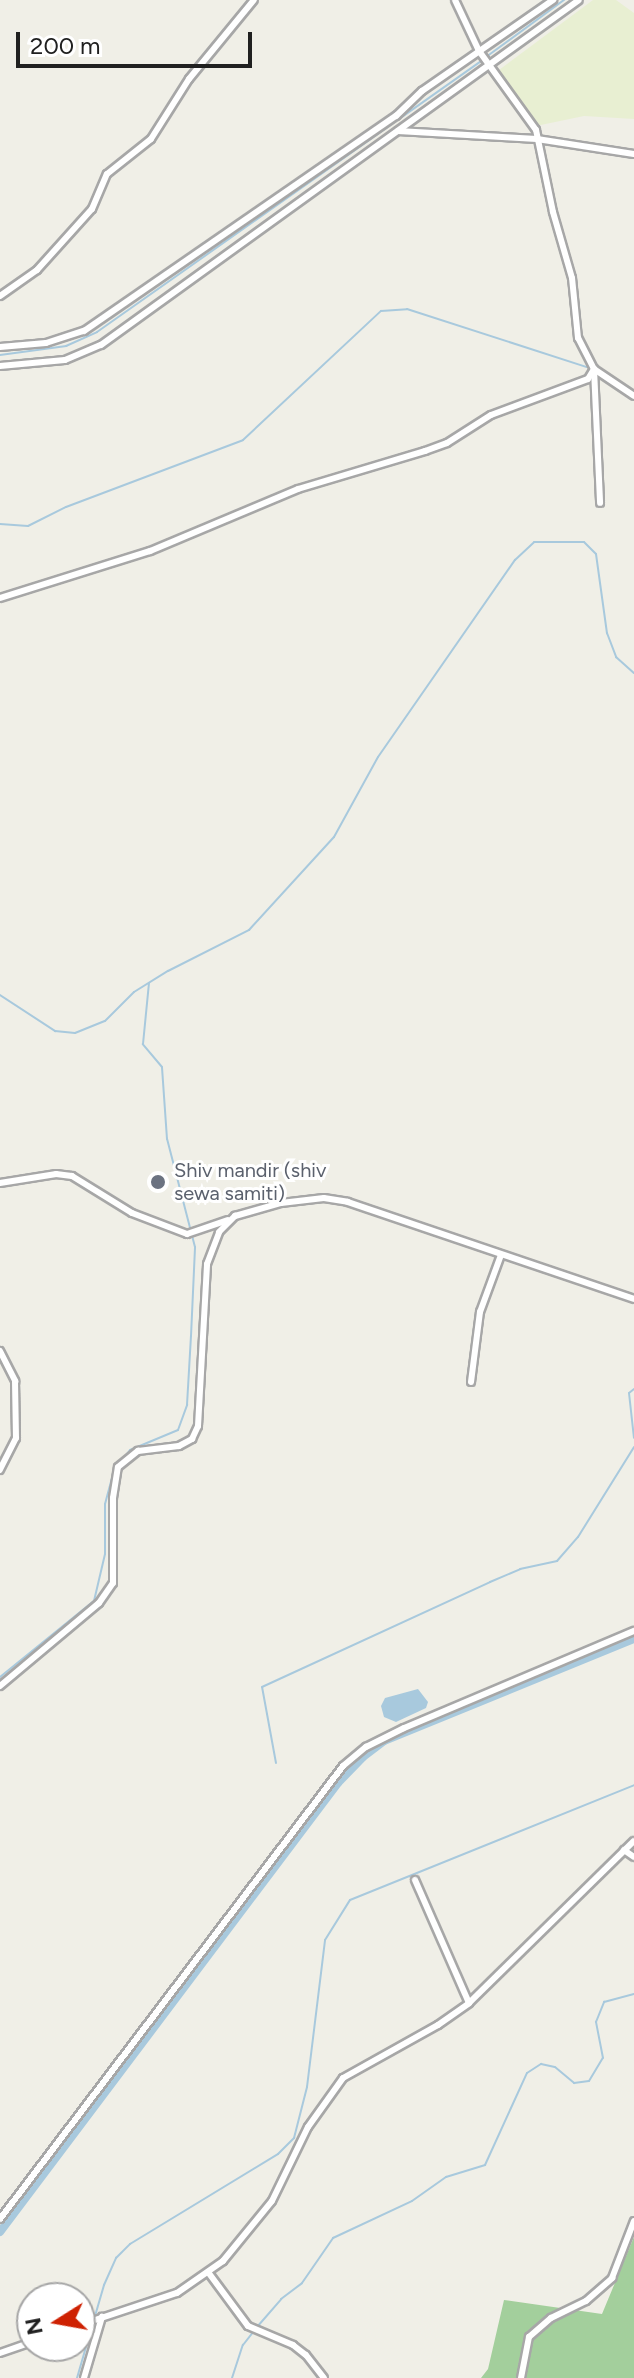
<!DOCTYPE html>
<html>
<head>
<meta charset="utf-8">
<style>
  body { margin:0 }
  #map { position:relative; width:634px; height:2378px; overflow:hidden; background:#f0efe7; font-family:Figtree,sans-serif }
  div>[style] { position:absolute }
  .farmland>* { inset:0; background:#e8efd2 }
  .forest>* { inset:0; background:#a3cf9c }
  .water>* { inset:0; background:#a8c9dd }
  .stream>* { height:2px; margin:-1px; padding:0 1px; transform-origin:1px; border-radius:1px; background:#a8c9dd }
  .canal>* { height:8px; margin:-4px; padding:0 4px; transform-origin:4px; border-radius:4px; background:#a8c9dd }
  .roads { filter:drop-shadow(2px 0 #a7a7a7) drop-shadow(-2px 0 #a7a7a7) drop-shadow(0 2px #a7a7a7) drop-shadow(0 -2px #a7a7a7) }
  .minor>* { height:6px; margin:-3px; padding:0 3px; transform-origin:3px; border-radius:3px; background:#fff }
  .dots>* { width:22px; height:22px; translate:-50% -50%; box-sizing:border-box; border:4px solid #fff; border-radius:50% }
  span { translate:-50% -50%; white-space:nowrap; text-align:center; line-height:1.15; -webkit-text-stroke:6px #fff; paint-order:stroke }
  .worship-label { font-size:20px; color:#5b616d }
  .left { translate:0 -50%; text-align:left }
  .north { position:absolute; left:16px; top:2282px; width:80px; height:80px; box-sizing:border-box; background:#fff; border:2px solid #a6a6a6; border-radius:50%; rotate:259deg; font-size:22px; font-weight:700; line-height:32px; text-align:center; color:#202020 }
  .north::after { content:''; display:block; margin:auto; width:28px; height:36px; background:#ce2102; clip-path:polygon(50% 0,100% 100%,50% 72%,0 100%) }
  .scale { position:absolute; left:16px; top:32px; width:236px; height:36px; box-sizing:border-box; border:4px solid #202020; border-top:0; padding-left:10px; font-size:24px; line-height:28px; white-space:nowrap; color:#202020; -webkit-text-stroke:6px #fff; paint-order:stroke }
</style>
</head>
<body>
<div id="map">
  <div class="farmland">
    <i style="clip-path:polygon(593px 0,616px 0,634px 13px,634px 119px,584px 116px,536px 126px,499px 70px)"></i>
  </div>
  <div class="forest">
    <i style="clip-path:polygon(634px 2237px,634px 2378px,481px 2378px,488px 2369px,504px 2300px,602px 2314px)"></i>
  </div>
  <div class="water">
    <i style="clip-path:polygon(418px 1689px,428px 1702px,426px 1708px,396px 1722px,384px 1717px,381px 1706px,385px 1698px)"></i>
  </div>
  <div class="stream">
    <i style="left:486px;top:57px;width:97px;rotate:-36.2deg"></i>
    <i style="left:0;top:355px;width:67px;rotate:-7.8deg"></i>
    <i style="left:66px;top:346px;width:34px;rotate:-24deg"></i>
    <i style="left:97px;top:332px;width:470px;rotate:-35.2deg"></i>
    <i style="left:0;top:524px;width:28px;rotate:4deg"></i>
    <i style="left:28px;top:526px;width:42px;rotate:-26.6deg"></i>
    <i style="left:66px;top:507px;width:189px;rotate:-20.7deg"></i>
    <i style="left:243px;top:440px;width:189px;rotate:-43.1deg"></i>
    <i style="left:381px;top:311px;width:26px;rotate:-4deg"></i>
    <i style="left:407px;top:309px;width:189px;rotate:17.9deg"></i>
    <i style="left:0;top:995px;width:66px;rotate:33.2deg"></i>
    <i style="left:55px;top:1031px;width:20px;rotate:6deg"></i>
    <i style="left:75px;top:1033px;width:32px;rotate:-22deg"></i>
    <i style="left:105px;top:1021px;width:41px;rotate:-45deg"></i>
    <i style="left:134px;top:992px;width:40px;rotate:-32deg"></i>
    <i style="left:168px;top:971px;width:91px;rotate:-26.8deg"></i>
    <i style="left:249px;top:930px;width:126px;rotate:-47.6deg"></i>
    <i style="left:334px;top:837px;width:91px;rotate:-61.2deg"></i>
    <i style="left:378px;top:757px;width:240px;rotate:-55.2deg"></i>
    <i style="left:515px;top:560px;width:26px;rotate:-43deg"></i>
    <i style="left:534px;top:542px;width:50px"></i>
    <i style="left:584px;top:542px;width:17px;rotate:45deg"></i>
    <i style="left:596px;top:554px;width:80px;rotate:82.1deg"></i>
    <i style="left:607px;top:633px;width:26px;rotate:69deg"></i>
    <i style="left:616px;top:657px;width:24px;rotate:42deg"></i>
    <i style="left:634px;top:1389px;width:6px;rotate:141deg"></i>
    <i style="left:629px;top:1393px;width:45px;rotate:83.7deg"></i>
    <i style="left:123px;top:1459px;width:11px;rotate:-52deg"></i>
    <i style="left:130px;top:1450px;width:52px;rotate:-22.6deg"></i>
    <i style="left:178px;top:1430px;width:27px;rotate:-70deg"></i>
    <i style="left:187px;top:1405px;width:69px;rotate:-86.7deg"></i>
    <i style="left:191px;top:1336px;width:89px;rotate:-87.4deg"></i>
    <i style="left:195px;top:1247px;width:112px;rotate:-104.5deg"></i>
    <i style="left:167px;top:1139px;width:72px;rotate:-94deg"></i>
    <i style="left:162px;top:1067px;width:30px;rotate:-130deg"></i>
    <i style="left:143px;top:1044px;width:61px;rotate:-84.4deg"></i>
    <i style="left:0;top:1677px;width:121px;rotate:-39deg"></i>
    <i style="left:94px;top:1601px;width:48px;rotate:-76.8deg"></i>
    <i style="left:105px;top:1554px;width:50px;rotate:-90deg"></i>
    <i style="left:105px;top:1504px;width:35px;rotate:-75deg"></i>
    <i style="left:276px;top:1763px;width:77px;rotate:-100.4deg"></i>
    <i style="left:262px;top:1687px;width:251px;rotate:-24.7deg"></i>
    <i style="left:490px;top:1582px;width:33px;rotate:-23deg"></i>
    <i style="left:520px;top:1569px;width:38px;rotate:-12deg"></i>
    <i style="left:557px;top:1561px;width:32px;rotate:-49deg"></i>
    <i style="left:578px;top:1537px;width:106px;rotate:-58.1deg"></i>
    <i style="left:257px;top:2327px;width:37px;rotate:-49deg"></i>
    <i style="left:281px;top:2299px;width:26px;rotate:-37deg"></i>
    <i style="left:302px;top:2283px;width:55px;rotate:-55.4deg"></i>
    <i style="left:333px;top:2238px;width:87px;rotate:-25.1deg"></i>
    <i style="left:412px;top:2201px;width:42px;rotate:-35.2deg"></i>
    <i style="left:446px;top:2177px;width:41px;rotate:-17.1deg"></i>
    <i style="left:485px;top:2165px;width:101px;rotate:-65.5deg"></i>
    <i style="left:527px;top:2073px;width:17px;rotate:-33deg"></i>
    <i style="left:541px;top:2064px;width:14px;rotate:12deg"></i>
    <i style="left:555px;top:2067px;width:25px;rotate:40deg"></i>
    <i style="left:574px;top:2083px;width:15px;rotate:-8deg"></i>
    <i style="left:589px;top:2081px;width:27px;rotate:-59deg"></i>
    <i style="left:603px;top:2058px;width:37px;rotate:-101deg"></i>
    <i style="left:596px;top:2022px;width:22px;rotate:-68deg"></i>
    <i style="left:604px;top:2002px;width:31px;rotate:-15deg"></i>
    <i style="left:77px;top:2378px;width:97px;rotate:-73.8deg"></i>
    <i style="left:104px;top:2285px;width:30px;rotate:-66deg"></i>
    <i style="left:116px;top:2258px;width:20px;rotate:-45deg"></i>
    <i style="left:130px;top:2244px;width:173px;rotate:-31.3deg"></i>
    <i style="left:278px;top:2154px;width:23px;rotate:-45deg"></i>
    <i style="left:294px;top:2138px;width:53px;rotate:-75.7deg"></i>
    <i style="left:307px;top:2087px;width:148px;rotate:-83deg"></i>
    <i style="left:325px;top:1940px;width:47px;rotate:-58deg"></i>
    <i style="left:350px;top:1900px;width:306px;rotate:-22deg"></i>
    <i style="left:232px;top:2378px;width:35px;rotate:-72deg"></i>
    <i style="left:243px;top:2345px;width:16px;rotate:-52deg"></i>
  </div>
  <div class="canal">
    <i style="left:0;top:2232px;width:562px;rotate:-53.03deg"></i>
    <i style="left:338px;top:1783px;width:36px;rotate:-46deg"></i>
    <i style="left:363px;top:1757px;width:26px;rotate:-37deg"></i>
    <i style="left:384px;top:1741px;width:270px;rotate:-22.2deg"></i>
  </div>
  <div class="roads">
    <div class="minor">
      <i style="left:398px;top:131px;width:139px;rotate:3.3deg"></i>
      <i style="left:537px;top:139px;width:98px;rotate:8.8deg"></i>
      <i style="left:0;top:296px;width:45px;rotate:-35.1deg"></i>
      <i style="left:37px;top:270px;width:82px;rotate:-48deg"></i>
      <i style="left:92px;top:209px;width:38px;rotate:-67deg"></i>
      <i style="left:107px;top:174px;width:56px;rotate:-38.5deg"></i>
      <i style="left:151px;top:139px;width:71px;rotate:-57.7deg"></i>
      <i style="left:189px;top:79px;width:102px;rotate:-50.6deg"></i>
      <i style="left:0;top:347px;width:46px;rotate:-5deg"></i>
      <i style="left:46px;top:343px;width:40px;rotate:-18deg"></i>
      <i style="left:84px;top:331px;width:379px;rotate:-34.6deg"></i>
      <i style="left:396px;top:116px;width:36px;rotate:-44deg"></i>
      <i style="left:422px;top:91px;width:160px;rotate:-34.8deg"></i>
      <i style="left:0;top:366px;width:65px;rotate:-5.3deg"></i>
      <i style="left:65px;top:360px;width:39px;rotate:-23deg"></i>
      <i style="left:101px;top:345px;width:589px;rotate:-35.82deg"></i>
      <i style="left:594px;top:369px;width:134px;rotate:87.4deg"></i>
      <i style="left:594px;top:369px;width:48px;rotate:34deg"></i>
      <i style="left:0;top:598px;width:157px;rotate:-17.4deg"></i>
      <i style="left:150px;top:551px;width:160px;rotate:-22.7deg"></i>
      <i style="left:298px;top:489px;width:133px;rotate:-16.7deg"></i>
      <i style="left:425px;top:451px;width:23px;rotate:-20deg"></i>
      <i style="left:447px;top:443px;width:52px;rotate:-32.5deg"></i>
      <i style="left:491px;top:415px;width:103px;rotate:-20.4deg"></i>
      <i style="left:588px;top:379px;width:12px;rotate:-59deg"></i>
      <i style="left:594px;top:369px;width:35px;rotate:-117deg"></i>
      <i style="left:578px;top:338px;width:60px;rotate:-95.7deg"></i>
      <i style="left:572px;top:278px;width:69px;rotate:-106.1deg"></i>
      <i style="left:553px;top:212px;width:84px;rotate:-101.7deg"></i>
      <i style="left:536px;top:130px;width:97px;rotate:-125.8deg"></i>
      <i style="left:479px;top:51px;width:56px;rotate:-115.2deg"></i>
      <i style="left:0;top:1183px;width:57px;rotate:-9.1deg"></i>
      <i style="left:56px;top:1174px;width:16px;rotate:7deg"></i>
      <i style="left:72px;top:1176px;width:70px;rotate:31.7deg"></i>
      <i style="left:132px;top:1213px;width:59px;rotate:20.9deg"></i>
      <i style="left:187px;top:1234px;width:43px;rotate:-18.9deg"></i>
      <i style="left:0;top:1351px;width:34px;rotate:63deg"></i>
      <i style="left:15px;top:1381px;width:57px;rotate:89deg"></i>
      <i style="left:16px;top:1438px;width:36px;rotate:117deg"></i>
      <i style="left:471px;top:1382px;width:71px;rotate:-82.7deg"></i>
      <i style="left:480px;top:1312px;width:61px;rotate:-69.8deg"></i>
      <i style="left:0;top:1686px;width:129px;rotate:-40deg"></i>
      <i style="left:99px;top:1603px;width:24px;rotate:-55deg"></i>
      <i style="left:113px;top:1583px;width:85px;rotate:-90deg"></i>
      <i style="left:113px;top:1498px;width:31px;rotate:-81deg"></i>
      <i style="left:118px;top:1467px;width:26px;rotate:-39deg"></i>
      <i style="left:138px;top:1451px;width:41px;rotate:-7deg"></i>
      <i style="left:179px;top:1446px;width:15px;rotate:-28deg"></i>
      <i style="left:192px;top:1439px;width:14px;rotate:-65deg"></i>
      <i style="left:198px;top:1426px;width:162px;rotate:-86.8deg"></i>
      <i style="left:207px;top:1264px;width:34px;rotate:-69deg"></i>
      <i style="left:219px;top:1232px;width:23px;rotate:-45deg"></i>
      <i style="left:235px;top:1216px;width:48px;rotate:-15.8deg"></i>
      <i style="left:281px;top:1203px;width:43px;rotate:-6.6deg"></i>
      <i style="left:324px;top:1198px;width:24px;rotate:9deg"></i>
      <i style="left:348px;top:1202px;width:302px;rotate:18.7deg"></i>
      <i style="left:624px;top:1850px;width:12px;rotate:35deg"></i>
      <i style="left:415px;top:1880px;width:134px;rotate:66.3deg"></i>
      <i style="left:0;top:2219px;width:568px;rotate:-52.87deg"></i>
      <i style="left:343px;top:1766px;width:30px;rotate:-40deg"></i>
      <i style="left:366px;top:1747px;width:42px;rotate:-26.6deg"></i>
      <i style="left:404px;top:1728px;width:250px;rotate:-22.9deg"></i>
      <i style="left:208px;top:2272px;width:67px;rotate:53.5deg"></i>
      <i style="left:248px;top:2326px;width:49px;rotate:22.9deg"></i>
      <i style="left:293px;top:2345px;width:16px;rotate:38deg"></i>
      <i style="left:306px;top:2355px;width:29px;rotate:52deg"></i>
      <i style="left:80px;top:2325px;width:102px;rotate:-18.3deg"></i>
      <i style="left:177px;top:2293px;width:56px;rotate:-34.8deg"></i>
      <i style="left:223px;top:2261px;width:77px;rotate:-50.8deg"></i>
      <i style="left:272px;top:2201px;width:82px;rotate:-64.1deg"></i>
      <i style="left:308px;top:2127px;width:60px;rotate:-54.5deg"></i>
      <i style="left:343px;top:2078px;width:109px;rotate:-29.2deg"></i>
      <i style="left:438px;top:2025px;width:38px;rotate:-35deg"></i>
      <i style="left:469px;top:2003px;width:231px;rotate:-44.5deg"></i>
      <i style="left:0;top:2353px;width:34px;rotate:-19deg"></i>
      <i style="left:84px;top:2378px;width:64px;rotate:-73.6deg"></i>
      <i style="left:521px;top:2378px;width:42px;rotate:-79deg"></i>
      <i style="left:529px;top:2337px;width:29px;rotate:-41deg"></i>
      <i style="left:551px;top:2318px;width:39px;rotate:-26deg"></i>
      <i style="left:586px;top:2301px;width:35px;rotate:-41deg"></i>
      <i style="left:612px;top:2278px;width:61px;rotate:-68.9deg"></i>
    </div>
  </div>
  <div class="dots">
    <i style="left:158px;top:1182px;background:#6b7280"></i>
  </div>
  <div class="worship-label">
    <span class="left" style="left:174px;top:1182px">Shiv mandir (shiv<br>sewa samiti)</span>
  </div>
  <div class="north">N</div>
  <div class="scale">200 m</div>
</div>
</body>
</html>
